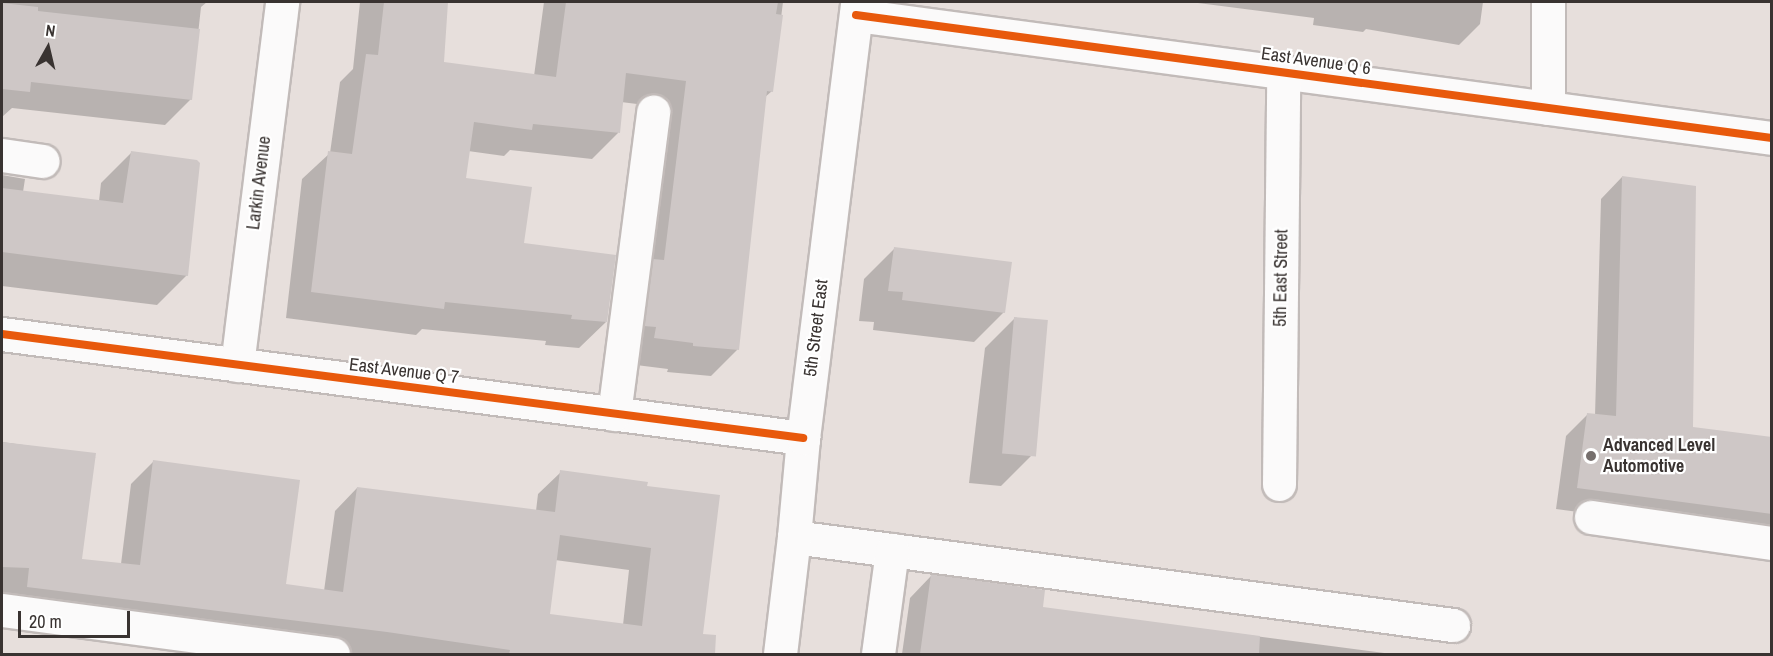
<!DOCTYPE html>
<html>
<head>
<meta charset="utf-8">
<style>
  body { margin:0 }
  #map { position:relative; width:1773px; height:656px; overflow:hidden; background:#e7dfdc; font-family:"Archivo Narrow",sans-serif }
  div>[style] { position:absolute }
  .shadow>* { inset:0; background:#0003 }
  .building>* { inset:0; background:#cec7c6; transform-origin:0 0 }
  .roads { filter:drop-shadow(2px 0 #c2bbb9) drop-shadow(-2px 0 #c2bbb9) drop-shadow(0 2px #c2bbb9) drop-shadow(0 -2px #c2bbb9) }
  .minor>* { height:33px; margin:-16.5px; padding:0 16.5px; transform-origin:16.5px; border-radius:16.5px; background:#fbfafa }
  .cycleway>* { height:8px; margin:-4px; padding:0 4px; transform-origin:4px; border-radius:4px; background:#e8590c }
  .dots>* { width:16px; height:16px; translate:-50% -50%; box-sizing:border-box; border:3px solid #fff; border-radius:50% }
  span { translate:-50% -50%; white-space:nowrap; text-align:center; line-height:1.15; -webkit-text-stroke:4.5px #fff; paint-order:stroke }
  .street-label { font-size:18px; color:#393331 }
  .poi-label { font-size:18px; color:#393331; font-weight:700 }
  .left { translate:0 -50%; text-align:left }
  .frame { position:absolute; inset:0; border:3px solid #393331; pointer-events:none }
  .north { position:absolute; left:18px; top:18px; width:60px; height:60px; -webkit-text-stroke:4px #fff; paint-order:stroke; rotate:8deg; font-size:16px; font-weight:700; line-height:24px; text-align:center; color:#393331 }
  .north::after { content:''; display:block; margin:auto; width:21px; height:27px; background:#393331; clip-path:polygon(50% 0,100% 100%,50% 72%,0 100%) }
  .scale { position:absolute; left:18px; top:611px; width:112px; height:27px; box-sizing:border-box; border:3px solid #393331; border-top:0; padding-left:8px; font-size:18px; line-height:21px; white-space:nowrap; color:#393331; -webkit-text-stroke:4px #fff; paint-order:stroke }
</style>
</head>
<body>
<div id="map">
  <div class="shadow">
    <i style="clip-path:polygon(2px 2px,207px 2px,201px 7px,191px 99px,165px 125px,12px 108px,2px 117px)"></i>
    <i style="clip-path:polygon(360px 2px,447px 2px,443px 63px,534px 76px,544px 2px,783px 2px,772px 91px,764px 98px,737px 350px,711px 376px,667px 372px,668px 369px,628px 364px,661px 107px,621px 102px,618px 133px,592px 159px,510px 150px,504px 156px,468px 151px,464px 179px,523px 245px,606px 322px,579px 348px,545px 345px,546px 341px,422px 329px,416px 335px,286px 318px,302px 179px,330px 153px,340px 82px,353px 69px)"></i>
    <i style="clip-path:polygon(1190px 2px,1483px 2px,1480px 24px,1459px 45px,1366px 29px,1363px 32px,1313px 25px,1314px 18px)"></i>
    <i style="clip-path:polygon(131px 153px,187px 275px,157px 305px,2px 286px,2px 175px,25px 179px,23px 192px,99px 201px,101px 183px)"></i>
    <i style="clip-path:polygon(1622px 177px,1691px 428px,1772px 439px,1772px 538px,1556px 509px,1566px 436px,1587px 415px,1595px 416px,1601px 199px)"></i>
    <i style="clip-path:polygon(894px 249px,1004px 312px,974px 342px,873px 330px,874px 322px,859px 321px,864px 279px)"></i>
    <i style="clip-path:polygon(1015px 318px,1031px 456px,1001px 486px,969px 483px,985px 348px)"></i>
    <i style="clip-path:polygon(evenodd,2px 442px,94px 455px,81px 560px,121px 564px,131px 484px,153px 462px,285px 585px,324px 591px,335px 511px,357px 488px,536px 511px,538px 494px,561px 472px,646px 487px,719px 496px,699px 654px,356px 654px,2px 608px,2px 442px,555px 560px,629px 570px,623px 625px,548px 616px,555px 560px)"></i>
    <i style="clip-path:polygon(931px 576px,1041px 608px,1392px 654px,902px 654px,910px 598px)"></i>
  </div>
  <div class="building">
    <i style="clip-path:polygon(384px 2px,448px 2px,444px 62px,556px 77px,566px 2px,778px 2px,776px 14px,783px 15px,773px 92px,767px 91px,739px 350px,693px 346px,693px 343px,654px 338px,656px 327px,644px 326px,653px 259px,664px 260px,686px 81px,626px 73px,620px 133px,533px 124px,532px 130px,474px 122px,466px 178px,532px 187px,524px 243px,616px 255px,607px 322px,571px 319px,572px 315px,445px 302px,444px 309px,311px 292px,328px 151px,352px 154px,366px 54px,378px 55px)"></i>
    <i style="clip-path:polygon(2px 3px,38px 7px,38px 11px,200px 29px,192px 100px,31px 82px,30px 92px,2px 89px)"></i>
    <i style="clip-path:polygon(131px 151px,197px 160px,200px 163px,188px 276px,2px 252px,2px 188px,123px 203px)"></i>
    <i style="clip-path:polygon(1622px 176px,1696px 186px,1693px 427px,1772px 437px,1772px 514px,1577px 488px,1587px 413px,1616px 416px)"></i>
    <i style="clip-path:polygon(894px 247px,1012px 262px,1005px 313px,902px 300px,903px 292px,888px 291px)"></i>
    <i style="left:1014px;top:317px;width:34px;height:137px;rotate:5deg"></i>
    <i style="clip-path:polygon(evenodd,2px 442px,96px 453px,82px 559px,140px 565px,153px 460px,300px 480px,286px 584px,343px 592px,357px 487px,555px 512px,560px 470px,648px 482px,647px 486px,720px 495px,703px 634px,716px 635px,715px 654px,509px 654px,510px 650px,387px 632px,27px 587px,29px 568px,2px 567px,2px 442px,560px 535px,651px 548px,642px 626px,550px 614px,560px 535px)"></i>
    <i style="clip-path:polygon(931px 574px,1045px 590px,1043px 607px,1260px 636px,1259px 654px,920px 654px)"></i>
  </div>
  <div class="roads">
    <div class="minor">
      <i style="left:856px;top:15px;width:924px;rotate:7.65deg"></i>
      <i style="left:1548px;top:108px;width:106px;rotate:-90deg"></i>
      <i style="left:2px;top:155px;width:41px;rotate:8.3deg"></i>
      <i style="left:2px;top:334px;width:808px;rotate:7.4deg"></i>
      <i style="left:237px;top:365px;width:366px;rotate:-82.9deg"></i>
      <i style="left:614px;top:414px;width:305px;rotate:-82.6deg"></i>
      <i style="left:1279px;top:484px;width:412px;rotate:-89.4deg"></i>
      <i style="left:1591px;top:517px;width:183px;rotate:8.2deg"></i>
      <i style="left:794px;top:537px;width:665px;rotate:7.61deg"></i>
      <i style="left:2px;top:610px;width:334px;rotate:7.6deg"></i>
      <i style="left:780px;top:654px;width:118px;rotate:-83.2deg"></i>
      <i style="left:794px;top:537px;width:99px;rotate:-84.8deg"></i>
      <i style="left:803px;top:438px;width:439px;rotate:-82.9deg"></i>
      <i style="left:878px;top:654px;width:105px;rotate:-82.3deg"></i>
    </div>
  </div>
  <div class="cycleway">
    <i style="left:856px;top:15px;width:924px;rotate:7.65deg"></i>
    <i style="left:2px;top:334px;width:808px;rotate:7.4deg"></i>
  </div>
  <div class="dots">
    <i style="left:1591px;top:456px;background:#766f6d"></i>
  </div>
  <div class="street-label">
    <span style="left:1316px;top:61px;rotate:8deg">East Avenue Q 6</span>
    <span style="left:259px;top:183px;rotate:-83deg">Larkin Avenue</span>
    <span style="left:1281px;top:278px;rotate:-89deg">5th East Street</span>
    <span style="left:816px;top:328px;rotate:-83deg">5th Street East</span>
    <span style="left:404px;top:371px;rotate:7deg">East Avenue Q 7</span>
  </div>
  <div class="poi-label">
    <span class="left" style="left:1603px;top:456px">Advanced Level<br>Automotive</span>
  </div>
  <div class="frame"></div>
  <div class="north">N</div>
  <div class="scale">20 m</div>
</div>
</body>
</html>
